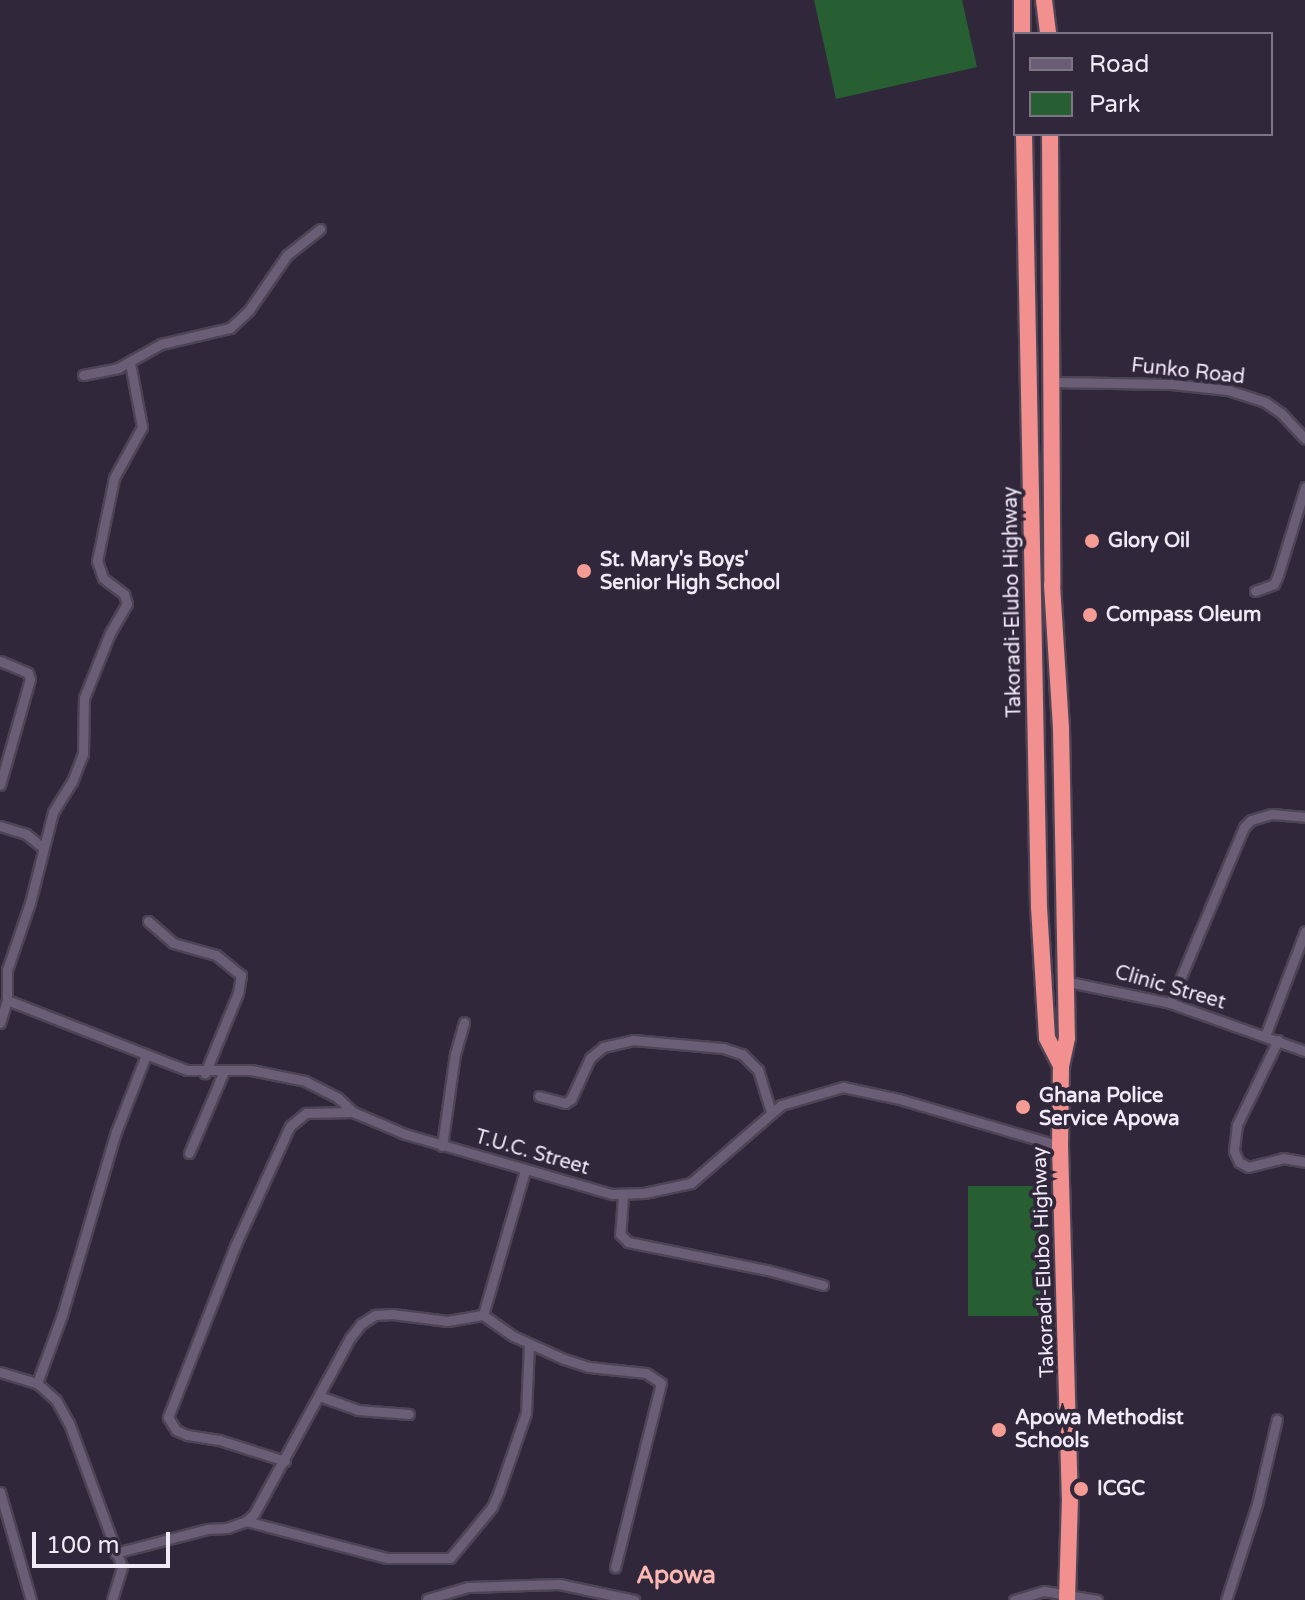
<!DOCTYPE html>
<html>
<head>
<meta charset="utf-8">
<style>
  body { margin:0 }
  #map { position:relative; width:1305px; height:1600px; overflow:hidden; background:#31273b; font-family:"Varela Round",sans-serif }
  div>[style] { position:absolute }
  .green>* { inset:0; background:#275f32; transform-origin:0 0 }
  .roads { filter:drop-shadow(2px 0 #4d4455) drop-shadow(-2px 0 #4d4455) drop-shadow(0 2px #4d4455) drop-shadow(0 -2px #4d4455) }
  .street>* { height:9px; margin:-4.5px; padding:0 4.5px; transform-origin:4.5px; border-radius:4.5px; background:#695e75 }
  .highway>* { height:16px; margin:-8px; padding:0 8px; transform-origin:8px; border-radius:8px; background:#f1908e }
  .dots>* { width:22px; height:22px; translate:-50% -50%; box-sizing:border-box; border:4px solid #31273b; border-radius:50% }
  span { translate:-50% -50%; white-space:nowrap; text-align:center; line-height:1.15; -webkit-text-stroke:8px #31273b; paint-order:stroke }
  .street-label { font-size:20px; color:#f0eaf7 }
  .poi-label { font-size:20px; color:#f0eaf7; font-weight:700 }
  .left { translate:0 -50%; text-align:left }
  .quarter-label { font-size:24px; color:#fcb8b1; font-weight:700 }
  .legend { position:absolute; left:1013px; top:32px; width:260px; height:104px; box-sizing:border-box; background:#31273b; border:2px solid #7d7586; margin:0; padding:10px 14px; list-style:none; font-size:24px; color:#f0eaf7 }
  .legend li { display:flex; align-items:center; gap:16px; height:40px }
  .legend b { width:40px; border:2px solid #7d7586 }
  .scale { position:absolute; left:32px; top:1532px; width:138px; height:36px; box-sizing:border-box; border:4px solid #f0eaf7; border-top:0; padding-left:10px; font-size:24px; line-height:28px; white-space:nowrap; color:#f0eaf7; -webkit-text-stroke:6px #31273b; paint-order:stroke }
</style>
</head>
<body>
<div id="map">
  <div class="green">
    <i style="clip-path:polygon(814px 0,962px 0,977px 67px,836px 99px)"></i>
    <i style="left:968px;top:1186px;width:75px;height:130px"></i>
  </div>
  <div class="roads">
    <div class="street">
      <i style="left:83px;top:375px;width:36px;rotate:-11deg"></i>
      <i style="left:118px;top:368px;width:49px;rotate:-29.2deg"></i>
      <i style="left:161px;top:344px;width:71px;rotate:-13.1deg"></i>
      <i style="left:230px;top:328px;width:26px;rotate:-43deg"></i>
      <i style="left:249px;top:310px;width:67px;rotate:-55.4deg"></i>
      <i style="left:287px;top:255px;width:42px;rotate:-38.2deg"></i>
      <i style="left:1052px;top:382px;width:119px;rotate:1deg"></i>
      <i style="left:1171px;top:384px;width:57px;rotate:6deg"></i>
      <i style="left:1228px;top:390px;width:39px;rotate:18deg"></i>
      <i style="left:1265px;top:402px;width:19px;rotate:35deg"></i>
      <i style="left:1281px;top:413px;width:35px;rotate:47deg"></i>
      <i style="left:1255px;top:591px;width:20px;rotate:-20deg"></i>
      <i style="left:1274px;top:584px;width:10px;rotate:-66deg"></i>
      <i style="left:1278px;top:575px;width:92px;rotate:-72.9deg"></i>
      <i style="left:0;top:661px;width:30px;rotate:23deg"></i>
      <i style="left:28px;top:673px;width:6px;rotate:72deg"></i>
      <i style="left:30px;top:679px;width:110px;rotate:105.8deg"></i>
      <i style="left:0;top:826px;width:27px;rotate:17deg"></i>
      <i style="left:26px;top:834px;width:21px;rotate:39deg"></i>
      <i style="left:148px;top:921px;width:33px;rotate:41deg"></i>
      <i style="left:173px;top:943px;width:45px;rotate:15.6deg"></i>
      <i style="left:216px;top:955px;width:32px;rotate:39deg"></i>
      <i style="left:241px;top:975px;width:18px;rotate:99deg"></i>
      <i style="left:238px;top:993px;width:87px;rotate:112.4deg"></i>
      <i style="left:1064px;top:981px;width:108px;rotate:11.7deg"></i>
      <i style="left:1170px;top:1003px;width:143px;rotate:19.6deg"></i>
      <i style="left:7px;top:1000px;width:193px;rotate:21.3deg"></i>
      <i style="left:187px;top:1070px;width:64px"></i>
      <i style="left:251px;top:1070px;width:55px;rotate:11.5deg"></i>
      <i style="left:305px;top:1081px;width:37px;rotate:27deg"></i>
      <i style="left:338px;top:1098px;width:21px;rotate:43deg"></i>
      <i style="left:353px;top:1112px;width:56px;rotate:22.9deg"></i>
      <i style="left:405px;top:1134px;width:216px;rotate:16.2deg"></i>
      <i style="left:612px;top:1194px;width:32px;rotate:-2deg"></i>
      <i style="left:644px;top:1193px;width:48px;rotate:-12deg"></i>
      <i style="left:691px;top:1183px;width:119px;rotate:-40.9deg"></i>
      <i style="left:781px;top:1105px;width:65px;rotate:-16.2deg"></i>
      <i style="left:843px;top:1087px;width:57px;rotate:12.1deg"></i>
      <i style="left:899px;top:1099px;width:168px;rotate:16.3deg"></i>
      <i style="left:1170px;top:1003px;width:191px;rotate:-67.2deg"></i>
      <i style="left:1244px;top:827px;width:10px;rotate:-45deg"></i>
      <i style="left:1251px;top:820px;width:22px;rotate:-16deg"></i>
      <i style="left:1272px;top:814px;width:33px;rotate:5deg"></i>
      <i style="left:0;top:1023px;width:24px;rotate:-73deg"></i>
      <i style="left:7px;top:1000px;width:30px;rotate:-90deg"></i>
      <i style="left:7px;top:970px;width:71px;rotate:-71.1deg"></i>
      <i style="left:30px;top:903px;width:94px;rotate:-75.8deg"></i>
      <i style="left:53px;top:812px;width:36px;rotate:-58deg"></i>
      <i style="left:72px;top:782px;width:30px;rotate:-69deg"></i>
      <i style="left:83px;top:754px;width:56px;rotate:-89deg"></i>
      <i style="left:84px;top:698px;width:70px;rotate:-68.2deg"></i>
      <i style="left:110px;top:633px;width:34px;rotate:-60deg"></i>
      <i style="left:127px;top:604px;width:10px;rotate:-107deg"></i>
      <i style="left:124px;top:594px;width:26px;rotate:-143deg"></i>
      <i style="left:103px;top:578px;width:18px;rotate:-109deg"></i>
      <i style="left:97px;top:561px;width:85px;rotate:-78.4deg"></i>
      <i style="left:114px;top:478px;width:58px;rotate:-61.2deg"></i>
      <i style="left:142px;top:427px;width:65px;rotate:-100.6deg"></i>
      <i style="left:1265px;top:1036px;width:112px;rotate:-69.1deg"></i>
      <i style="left:1278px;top:1040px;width:94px;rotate:115.8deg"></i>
      <i style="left:1237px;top:1125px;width:26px;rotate:97deg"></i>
      <i style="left:1234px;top:1151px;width:12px;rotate:66deg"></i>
      <i style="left:1239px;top:1162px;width:10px;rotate:29deg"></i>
      <i style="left:1248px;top:1167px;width:36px;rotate:-14deg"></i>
      <i style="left:1283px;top:1158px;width:22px;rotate:10deg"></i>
      <i style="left:539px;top:1096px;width:27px;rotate:15deg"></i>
      <i style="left:565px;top:1103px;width:7px;rotate:-34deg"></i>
      <i style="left:571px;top:1099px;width:45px;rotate:-65.1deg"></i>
      <i style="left:590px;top:1058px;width:17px;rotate:-40deg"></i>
      <i style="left:603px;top:1047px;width:31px;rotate:-13deg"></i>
      <i style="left:633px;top:1040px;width:90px;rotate:5.1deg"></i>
      <i style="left:723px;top:1048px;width:20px;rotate:18deg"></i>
      <i style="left:742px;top:1054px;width:23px;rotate:45deg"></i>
      <i style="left:758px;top:1070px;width:44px;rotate:72.8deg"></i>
      <i style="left:442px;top:1146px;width:93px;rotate:-82deg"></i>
      <i style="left:455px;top:1054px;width:33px;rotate:-74deg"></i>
      <i style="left:189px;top:1153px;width:89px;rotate:-66.9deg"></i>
      <i style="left:623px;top:1195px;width:39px;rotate:94deg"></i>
      <i style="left:620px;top:1234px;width:11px;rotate:45deg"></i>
      <i style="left:628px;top:1242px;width:142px;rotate:11.4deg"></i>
      <i style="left:767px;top:1270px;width:58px;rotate:15deg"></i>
      <i style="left:483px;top:1315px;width:151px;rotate:-73.8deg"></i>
      <i style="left:0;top:1372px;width:39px;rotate:17deg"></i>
      <i style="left:37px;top:1383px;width:25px;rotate:42deg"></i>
      <i style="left:56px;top:1400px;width:26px;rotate:61deg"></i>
      <i style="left:69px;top:1423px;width:153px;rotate:69.8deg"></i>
      <i style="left:122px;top:1567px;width:34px;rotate:107deg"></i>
      <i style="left:37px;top:1383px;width:72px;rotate:-69.8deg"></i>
      <i style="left:62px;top:1315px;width:191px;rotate:-73.6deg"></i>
      <i style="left:116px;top:1132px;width:83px;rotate:-68.7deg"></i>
      <i style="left:319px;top:1396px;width:41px;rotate:19.7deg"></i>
      <i style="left:358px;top:1410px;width:51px;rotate:4.5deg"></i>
      <i style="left:285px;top:1461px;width:69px;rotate:-162.3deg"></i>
      <i style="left:219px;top:1440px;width:32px;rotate:-171deg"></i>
      <i style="left:187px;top:1435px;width:12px;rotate:-156deg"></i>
      <i style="left:176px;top:1430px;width:15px;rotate:-122deg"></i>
      <i style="left:168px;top:1417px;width:184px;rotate:-68.6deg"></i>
      <i style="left:235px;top:1246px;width:132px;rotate:-65.4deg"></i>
      <i style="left:290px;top:1126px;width:21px;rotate:-39deg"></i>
      <i style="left:306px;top:1113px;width:47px;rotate:-1.2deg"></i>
      <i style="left:0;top:1492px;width:112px;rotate:74deg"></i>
      <i style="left:246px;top:1521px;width:146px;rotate:14.7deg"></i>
      <i style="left:387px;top:1558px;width:63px"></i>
      <i style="left:450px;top:1558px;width:66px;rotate:-50.5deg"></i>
      <i style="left:492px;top:1507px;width:17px;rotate:-66deg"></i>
      <i style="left:499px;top:1491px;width:83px;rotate:-70.9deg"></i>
      <i style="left:526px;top:1413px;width:69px;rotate:-87.5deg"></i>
      <i style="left:115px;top:1553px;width:95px;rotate:-14.6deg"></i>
      <i style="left:207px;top:1529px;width:20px;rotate:-3deg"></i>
      <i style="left:227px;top:1528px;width:20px;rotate:-20deg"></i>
      <i style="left:246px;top:1521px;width:11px;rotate:-41deg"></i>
      <i style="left:254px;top:1514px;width:200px;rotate:-61.4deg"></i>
      <i style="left:350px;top:1338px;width:18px;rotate:-52deg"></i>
      <i style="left:361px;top:1324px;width:17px;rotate:-33deg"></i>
      <i style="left:375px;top:1315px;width:17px;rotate:-3deg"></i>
      <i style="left:392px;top:1314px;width:56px;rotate:7.1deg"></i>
      <i style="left:448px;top:1321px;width:36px;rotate:-10deg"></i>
      <i style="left:483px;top:1315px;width:37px;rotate:35deg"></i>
      <i style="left:513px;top:1336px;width:56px;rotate:24.3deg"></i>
      <i style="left:564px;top:1359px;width:26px;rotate:18deg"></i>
      <i style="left:589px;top:1367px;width:57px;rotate:6deg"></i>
      <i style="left:646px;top:1373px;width:18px;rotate:34deg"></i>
      <i style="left:661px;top:1383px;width:190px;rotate:104deg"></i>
      <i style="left:427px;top:1599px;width:43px;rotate:-16.3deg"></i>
      <i style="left:468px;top:1587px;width:91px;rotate:-1.9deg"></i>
      <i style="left:559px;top:1584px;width:77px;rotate:12deg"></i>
      <i style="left:1014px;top:1600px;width:31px;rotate:-17deg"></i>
      <i style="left:1044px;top:1591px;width:54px;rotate:9.6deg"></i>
      <i style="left:1226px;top:1600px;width:101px;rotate:-72.1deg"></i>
      <i style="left:1257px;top:1504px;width:87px;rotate:-76.8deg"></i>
    </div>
    <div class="highway">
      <i style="left:1022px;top:0;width:34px;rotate:90deg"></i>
      <i style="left:1044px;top:0;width:34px;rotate:83deg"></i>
      <i style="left:1024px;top:134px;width:773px;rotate:88.89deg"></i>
      <i style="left:1039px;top:907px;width:131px;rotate:86.5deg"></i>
      <i style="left:1047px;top:1038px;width:31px;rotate:63deg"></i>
      <i style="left:1050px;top:134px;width:451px;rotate:89.7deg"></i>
      <i style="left:1052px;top:585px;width:144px;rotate:86.4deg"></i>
      <i style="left:1061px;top:729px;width:309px;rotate:88.9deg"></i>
      <i style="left:1067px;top:1038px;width:29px;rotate:102deg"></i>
      <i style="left:1061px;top:1066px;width:80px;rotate:90.7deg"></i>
      <i style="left:1060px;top:1146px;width:352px;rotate:88.4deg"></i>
      <i style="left:1070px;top:1498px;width:102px;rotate:91.7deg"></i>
    </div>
  </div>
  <div class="dots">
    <i style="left:1092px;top:541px;background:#f59c94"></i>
    <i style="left:584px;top:571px;background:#f59c94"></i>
    <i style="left:1090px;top:615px;background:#f59c94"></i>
    <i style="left:1023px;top:1107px;background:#f59c94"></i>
    <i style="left:999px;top:1430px;background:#f59c94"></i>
    <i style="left:1081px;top:1489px;background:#f59c94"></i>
  </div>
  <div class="street-label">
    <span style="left:1188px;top:372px;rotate:6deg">Funko Road</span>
    <span style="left:1013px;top:602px;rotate:-91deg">Takoradi-Elubo Highway</span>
    <span style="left:1170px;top:988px;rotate:16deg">Clinic Street</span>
    <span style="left:532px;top:1153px;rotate:16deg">T.U.C. Street</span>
    <span style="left:1044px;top:1262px;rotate:-92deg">Takoradi-Elubo Highway</span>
  </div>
  <div class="poi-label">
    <span class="left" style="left:1108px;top:541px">Glory Oil</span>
    <span class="left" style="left:600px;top:572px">St. Mary's Boys'<br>Senior High School</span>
    <span class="left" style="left:1106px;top:615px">Compass Oleum</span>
    <span class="left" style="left:1039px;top:1108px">Ghana Police<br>Service Apowa</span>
    <span class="left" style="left:1015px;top:1430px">Apowa Methodist<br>Schools</span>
    <span class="left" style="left:1097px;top:1489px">ICGC</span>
  </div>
  <div class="quarter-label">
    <span style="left:676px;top:1576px">Apowa</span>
  </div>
  <ul class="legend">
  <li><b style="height:10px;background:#695e75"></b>Road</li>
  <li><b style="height:22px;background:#275f32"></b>Park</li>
  </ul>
  <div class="scale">100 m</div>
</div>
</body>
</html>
